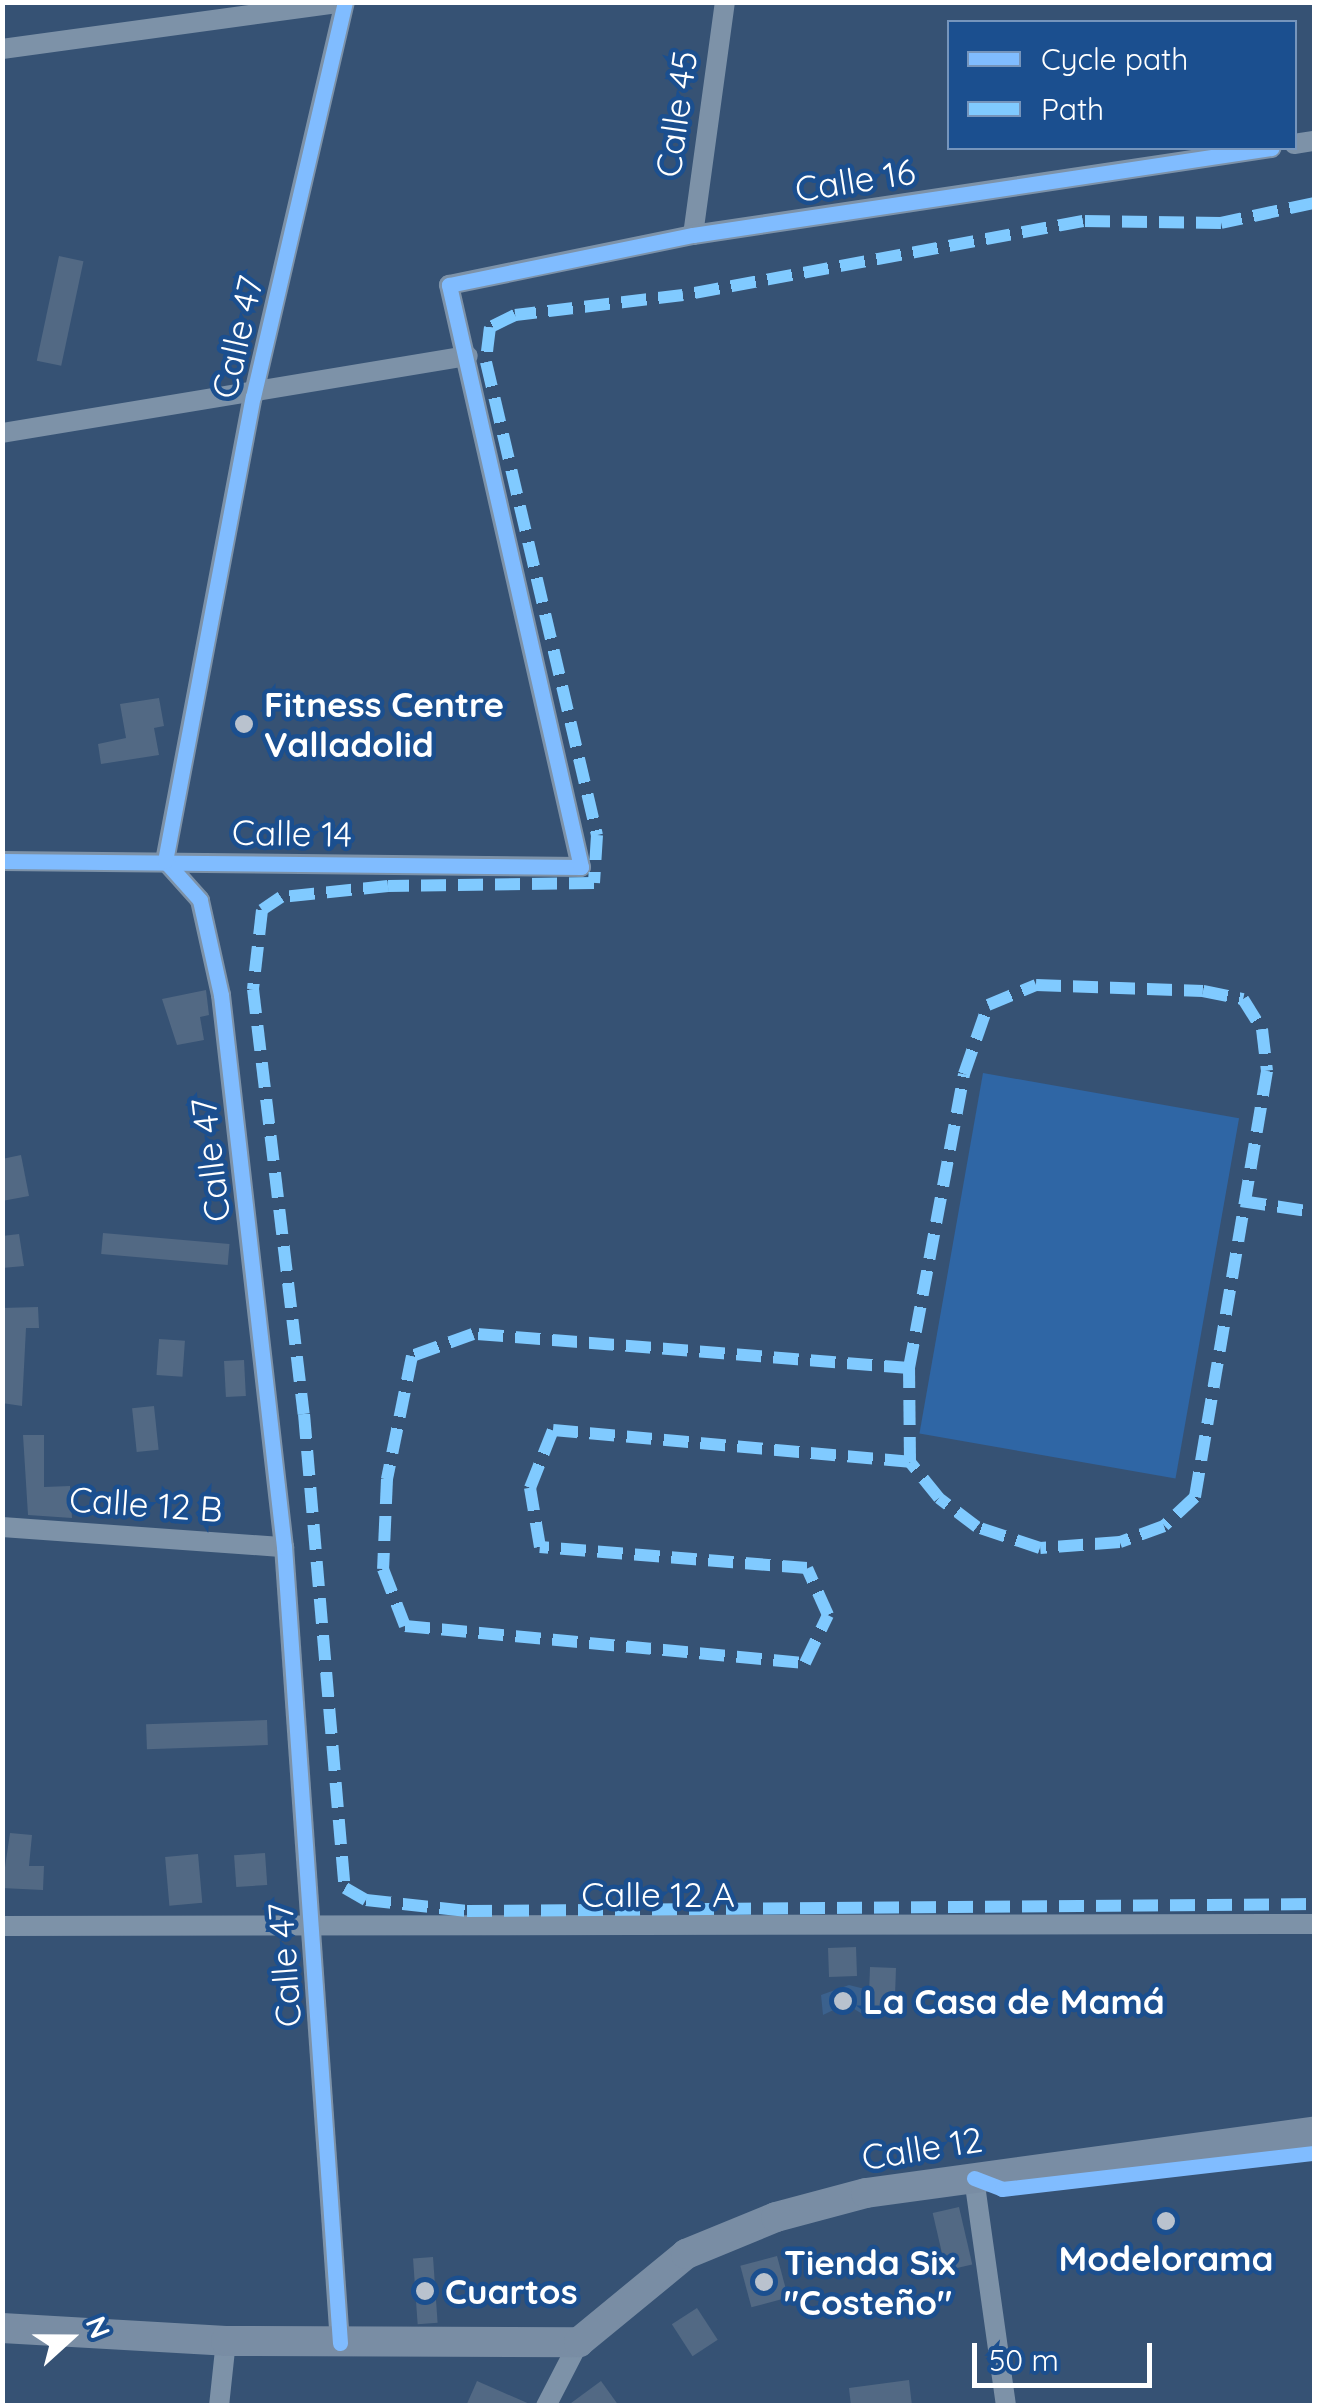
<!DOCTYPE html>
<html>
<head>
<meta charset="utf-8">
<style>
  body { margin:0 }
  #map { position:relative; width:1317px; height:2408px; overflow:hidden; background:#365274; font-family:Quicksand,sans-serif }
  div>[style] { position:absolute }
  .green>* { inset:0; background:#2f66a5; transform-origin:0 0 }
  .water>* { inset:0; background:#3b618d }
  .building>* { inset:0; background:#526984; transform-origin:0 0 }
  .street>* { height:20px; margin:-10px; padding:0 10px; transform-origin:10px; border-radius:10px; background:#7d92a8 }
  .secondary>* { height:30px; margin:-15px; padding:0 15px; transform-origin:15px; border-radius:15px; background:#798da4 }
  .quiet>* { height:12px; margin-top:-6px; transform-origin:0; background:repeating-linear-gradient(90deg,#80caff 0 25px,transparent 0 37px) }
  .cycleway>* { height:15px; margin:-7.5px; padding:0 7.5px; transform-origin:7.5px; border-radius:7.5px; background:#80bcff }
  .dots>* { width:28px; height:28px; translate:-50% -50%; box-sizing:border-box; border:5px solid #1b4f8f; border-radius:50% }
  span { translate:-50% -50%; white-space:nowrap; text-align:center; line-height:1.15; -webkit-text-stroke:9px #1b4f8f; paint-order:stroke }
  .street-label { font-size:35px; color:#fff }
  .poi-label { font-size:35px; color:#fff; font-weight:700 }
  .left { translate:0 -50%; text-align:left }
  .frame { position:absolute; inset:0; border:5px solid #fff; pointer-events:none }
  .legend { position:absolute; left:947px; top:20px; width:350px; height:130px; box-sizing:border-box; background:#1b4f8f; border:2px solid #7695bc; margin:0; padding:12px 18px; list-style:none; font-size:30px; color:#fff }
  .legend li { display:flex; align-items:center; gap:20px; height:50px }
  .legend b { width:50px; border:2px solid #7695bc }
  .north { position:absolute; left:20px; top:2288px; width:100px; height:100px; -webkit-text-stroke:8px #1b4f8f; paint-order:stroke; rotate:69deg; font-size:28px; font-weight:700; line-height:40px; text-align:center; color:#fff }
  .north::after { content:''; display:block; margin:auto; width:35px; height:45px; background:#fff; clip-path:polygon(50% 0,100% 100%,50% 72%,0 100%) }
  .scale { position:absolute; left:972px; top:2343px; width:180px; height:45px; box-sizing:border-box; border:5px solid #fff; border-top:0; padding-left:12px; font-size:30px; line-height:35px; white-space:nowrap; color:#fff; -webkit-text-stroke:8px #1b4f8f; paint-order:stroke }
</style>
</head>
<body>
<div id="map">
  <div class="green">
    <i style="left:983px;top:1073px;width:260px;height:366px;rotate:10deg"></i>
  </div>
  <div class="water">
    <i style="clip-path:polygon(849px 1985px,865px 1989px,864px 2015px,846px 2004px,823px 2015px,821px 1995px)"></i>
  </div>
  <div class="building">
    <i style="left:59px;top:256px;width:25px;height:107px;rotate:12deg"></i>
    <i style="clip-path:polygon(159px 698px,164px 726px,154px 728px,159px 755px,101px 764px,98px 744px,126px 738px,120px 704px)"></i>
    <i style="clip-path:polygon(206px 990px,209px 1015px,200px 1017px,204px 1040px,177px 1045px,162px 999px)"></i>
    <i style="clip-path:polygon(21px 1155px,29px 1196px,2px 1201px,2px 1159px)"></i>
    <i style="left:103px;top:1233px;width:127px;height:21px;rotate:5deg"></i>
    <i style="clip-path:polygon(19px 1234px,24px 1266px,2px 1268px,2px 1236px)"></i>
    <i style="clip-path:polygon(38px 1307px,39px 1328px,26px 1328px,22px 1406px,2px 1403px,2px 1308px)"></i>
    <i style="left:159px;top:1339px;width:26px;height:36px;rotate:4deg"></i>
    <i style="left:244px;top:1360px;width:36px;height:20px;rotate:87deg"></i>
    <i style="left:154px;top:1406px;width:44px;height:22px;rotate:84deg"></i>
    <i style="clip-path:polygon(23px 1435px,44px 1435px,44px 1487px,70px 1486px,72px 1518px,28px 1515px)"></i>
    <i style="left:267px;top:1720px;width:25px;height:121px;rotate:88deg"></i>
    <i style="clip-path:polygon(10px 1833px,32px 1835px,29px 1866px,44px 1866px,43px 1890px,2px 1888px)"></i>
    <i style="left:265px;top:1853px;width:32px;height:31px;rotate:86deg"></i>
    <i style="left:198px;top:1854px;width:49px;height:33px;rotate:85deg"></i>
    <i style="left:856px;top:1947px;width:29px;height:28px;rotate:88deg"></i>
    <i style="left:870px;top:1967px;width:26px;height:45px;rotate:2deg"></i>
    <i style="left:959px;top:2207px;width:59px;height:27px;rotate:77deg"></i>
    <i style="left:777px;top:2256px;width:43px;height:38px;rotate:75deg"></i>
    <i style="left:433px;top:2257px;width:66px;height:20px;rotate:86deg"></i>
    <i style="left:697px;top:2308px;width:38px;height:30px;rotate:57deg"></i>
    <i style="clip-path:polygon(909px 2380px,912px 2406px,851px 2406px,849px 2388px)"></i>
    <i style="clip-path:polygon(477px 2381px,532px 2405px,532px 2406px,466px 2406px)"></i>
    <i style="clip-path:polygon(601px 2381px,619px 2406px,567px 2406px)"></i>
  </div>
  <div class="street">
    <i style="left:2px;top:49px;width:344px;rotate:-7.8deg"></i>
    <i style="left:1294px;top:144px;width:20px;rotate:-9deg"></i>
    <i style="left:693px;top:235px;width:235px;rotate:-82.2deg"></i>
    <i style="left:2px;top:433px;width:472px;rotate:-9.4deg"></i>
    <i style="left:2px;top:861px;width:579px;rotate:0.59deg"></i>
    <i style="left:581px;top:867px;width:597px;rotate:-102.78deg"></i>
    <i style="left:449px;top:285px;width:249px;rotate:-11.6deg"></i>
    <i style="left:693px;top:235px;width:585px;rotate:-8.55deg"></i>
    <i style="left:2px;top:1527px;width:283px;rotate:4.1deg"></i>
    <i style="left:2px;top:1926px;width:1312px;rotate:-0.09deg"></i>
    <i style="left:974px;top:2178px;width:230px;rotate:82deg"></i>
    <i style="left:340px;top:2343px;width:798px;rotate:-94.02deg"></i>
    <i style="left:284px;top:1547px;width:556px;rotate:-96.51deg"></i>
    <i style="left:221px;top:995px;width:97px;rotate:-102.5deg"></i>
    <i style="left:200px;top:900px;width:52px;rotate:-131.9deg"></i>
    <i style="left:165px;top:861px;width:472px;rotate:-79.3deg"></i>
    <i style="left:253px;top:397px;width:406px;rotate:-76.9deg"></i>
    <i style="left:219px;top:2406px;width:65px;rotate:-83.9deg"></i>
    <i style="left:546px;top:2406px;width:72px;rotate:-62.7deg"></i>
  </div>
  <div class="secondary">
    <i style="left:2px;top:2328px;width:224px;rotate:3.3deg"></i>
    <i style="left:226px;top:2341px;width:353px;rotate:0.2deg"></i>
    <i style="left:579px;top:2342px;width:139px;rotate:-39.4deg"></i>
    <i style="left:686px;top:2254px;width:97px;rotate:-22.3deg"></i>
    <i style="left:776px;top:2217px;width:93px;rotate:-14.9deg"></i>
    <i style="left:866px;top:2193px;width:452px;rotate:-7.8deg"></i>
  </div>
  <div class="quiet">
    <i style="left:1314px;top:203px;width:95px;rotate:167.9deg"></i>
    <i style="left:1221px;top:223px;width:138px;rotate:-179.2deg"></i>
    <i style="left:1083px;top:221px;width:407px;rotate:169.5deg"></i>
    <i style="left:683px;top:295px;width:169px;rotate:173.2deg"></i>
    <i style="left:515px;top:315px;width:28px;rotate:154deg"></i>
    <i style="left:490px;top:327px;width:35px;rotate:97deg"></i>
    <i style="left:486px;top:362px;width:486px;rotate:76.8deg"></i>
    <i style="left:597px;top:835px;width:48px;rotate:93.6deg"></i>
    <i style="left:594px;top:883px;width:206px;rotate:179.2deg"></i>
    <i style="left:388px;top:886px;width:108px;rotate:174.1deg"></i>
    <i style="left:281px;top:897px;width:23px;rotate:146deg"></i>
    <i style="left:262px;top:910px;width:80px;rotate:96.5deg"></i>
    <i style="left:253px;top:989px;width:428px;rotate:83.2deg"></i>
    <i style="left:304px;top:1414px;width:476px;rotate:85.1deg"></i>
    <i style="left:345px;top:1888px;width:24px;rotate:30deg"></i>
    <i style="left:366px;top:1900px;width:102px;rotate:6.2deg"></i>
    <i style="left:467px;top:1911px;width:847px;rotate:-0.47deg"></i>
    <i style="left:1036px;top:985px;width:167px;rotate:2.1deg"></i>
    <i style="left:1203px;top:991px;width:41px;rotate:11.3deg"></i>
    <i style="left:1243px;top:999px;width:36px;rotate:58deg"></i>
    <i style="left:1262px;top:1029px;width:42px;rotate:83.2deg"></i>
    <i style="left:1267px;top:1071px;width:432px;rotate:99.6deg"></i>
    <i style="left:1195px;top:1497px;width:42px;rotate:136.9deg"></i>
    <i style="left:1164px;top:1526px;width:47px;rotate:160deg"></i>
    <i style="left:1120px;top:1542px;width:80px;rotate:175.7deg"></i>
    <i style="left:1040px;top:1548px;width:66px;rotate:-161.6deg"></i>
    <i style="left:977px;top:1527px;width:48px;rotate:-142.7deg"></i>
    <i style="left:939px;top:1498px;width:46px;rotate:-128.9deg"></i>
    <i style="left:910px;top:1462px;width:94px;rotate:-90.6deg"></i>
    <i style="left:909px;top:1368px;width:299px;rotate:-79.4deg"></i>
    <i style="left:964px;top:1074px;width:73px;rotate:-70.8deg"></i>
    <i style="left:988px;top:1005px;width:52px;rotate:-22.6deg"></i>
    <i style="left:1241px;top:1201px;width:74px;rotate:8.6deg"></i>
    <i style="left:909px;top:1368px;width:437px;rotate:-175.5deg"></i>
    <i style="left:473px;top:1334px;width:65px;rotate:160.2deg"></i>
    <i style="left:412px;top:1356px;width:126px;rotate:101.5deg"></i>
    <i style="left:387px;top:1479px;width:90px;rotate:92.5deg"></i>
    <i style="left:383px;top:1569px;width:61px;rotate:68.9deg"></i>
    <i style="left:405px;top:1626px;width:402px;rotate:5.3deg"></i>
    <i style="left:805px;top:1663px;width:53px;rotate:-64.4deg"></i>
    <i style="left:828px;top:1615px;width:51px;rotate:-114.1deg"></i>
    <i style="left:807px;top:1568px;width:268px;rotate:-175.5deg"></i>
    <i style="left:540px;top:1547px;width:60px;rotate:-99.6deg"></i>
    <i style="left:530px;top:1488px;width:62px;rotate:-68.4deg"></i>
    <i style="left:553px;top:1430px;width:358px;rotate:5.1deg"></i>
  </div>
  <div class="cycleway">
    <i style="left:2px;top:861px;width:579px;rotate:0.59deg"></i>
    <i style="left:581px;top:867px;width:597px;rotate:-102.78deg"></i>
    <i style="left:449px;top:285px;width:249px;rotate:-11.6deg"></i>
    <i style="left:693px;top:235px;width:585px;rotate:-8.55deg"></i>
    <i style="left:974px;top:2178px;width:30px;rotate:21deg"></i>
    <i style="left:1002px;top:2189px;width:314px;rotate:-6.6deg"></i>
    <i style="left:340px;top:2343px;width:798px;rotate:-94.02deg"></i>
    <i style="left:284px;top:1547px;width:556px;rotate:-96.51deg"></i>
    <i style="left:221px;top:995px;width:97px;rotate:-102.5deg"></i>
    <i style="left:200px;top:900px;width:52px;rotate:-131.9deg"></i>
    <i style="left:165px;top:861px;width:472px;rotate:-79.3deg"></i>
    <i style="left:253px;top:397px;width:406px;rotate:-76.9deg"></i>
  </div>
  <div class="dots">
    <i style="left:244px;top:724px;background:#b9c2ce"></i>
    <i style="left:843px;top:2001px;background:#b9c2ce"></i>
    <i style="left:1166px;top:2221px;background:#b9c2ce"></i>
    <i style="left:764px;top:2282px;background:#b9c2ce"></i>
    <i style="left:425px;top:2291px;background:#b9c2ce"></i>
  </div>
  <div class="street-label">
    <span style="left:676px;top:114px;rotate:-82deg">Calle 45</span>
    <span style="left:855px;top:180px;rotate:-9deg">Calle 16</span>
    <span style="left:237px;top:337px;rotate:-77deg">Calle 47</span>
    <span style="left:292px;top:833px;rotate:1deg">Calle 14</span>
    <span style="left:210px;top:1160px;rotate:-97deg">Calle 47</span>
    <span style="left:146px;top:1504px;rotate:4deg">Calle 12 B</span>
    <span style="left:658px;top:1894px">Calle 12 A</span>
    <span style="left:284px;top:1965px;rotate:-94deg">Calle 47</span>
    <span style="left:922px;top:2148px;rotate:-9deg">Calle 12</span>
  </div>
  <div class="poi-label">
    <span class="left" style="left:264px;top:724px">Fitness Centre<br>Valladolid</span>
    <span class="left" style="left:863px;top:2001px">La Casa de Mamá</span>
    <span style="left:1166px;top:2258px">Modelorama</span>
    <span class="left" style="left:784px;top:2282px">Tienda Six<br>"Costeño"</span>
    <span class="left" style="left:445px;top:2291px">Cuartos</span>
  </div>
  <div class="frame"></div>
  <ul class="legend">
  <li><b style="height:12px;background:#80bcff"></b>Cycle path</li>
  <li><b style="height:12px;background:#80caff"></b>Path</li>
  </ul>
  <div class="north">N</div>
  <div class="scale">50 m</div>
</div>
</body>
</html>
